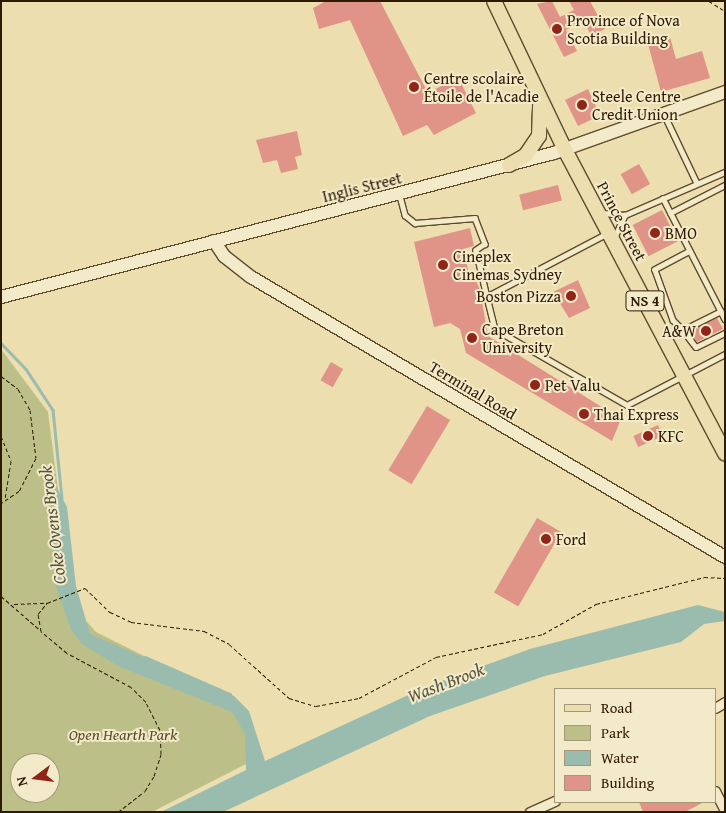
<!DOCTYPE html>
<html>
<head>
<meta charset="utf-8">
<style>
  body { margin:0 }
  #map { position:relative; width:726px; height:813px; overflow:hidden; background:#ecdeae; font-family:"Gentium Book Plus",serif }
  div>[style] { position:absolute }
  .green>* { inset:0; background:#bcc088 }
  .water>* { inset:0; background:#99bcae }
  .stream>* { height:2.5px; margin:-1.25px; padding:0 1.25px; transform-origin:1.25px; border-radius:1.25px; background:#99bcae }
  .building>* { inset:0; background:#e09488; transform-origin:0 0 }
  .path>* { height:1px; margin-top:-0.5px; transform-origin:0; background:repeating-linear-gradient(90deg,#2f1a00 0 4px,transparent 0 6.5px) }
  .roads { filter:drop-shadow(1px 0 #5e4b2c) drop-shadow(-1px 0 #5e4b2c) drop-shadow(0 1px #5e4b2c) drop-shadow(0 -1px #5e4b2c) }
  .lane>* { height:4.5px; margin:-2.25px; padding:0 2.25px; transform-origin:2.25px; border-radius:2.25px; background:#f3eaca }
  .street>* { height:9px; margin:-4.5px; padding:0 4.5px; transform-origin:4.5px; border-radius:4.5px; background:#f3eaca }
  .secondary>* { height:12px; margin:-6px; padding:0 6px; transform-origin:6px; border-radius:6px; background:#f3eaca }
  .primary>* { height:14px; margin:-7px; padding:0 7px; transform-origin:7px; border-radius:7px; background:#ecdeae }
  .dots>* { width:14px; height:14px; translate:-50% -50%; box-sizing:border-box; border:2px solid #f3eaca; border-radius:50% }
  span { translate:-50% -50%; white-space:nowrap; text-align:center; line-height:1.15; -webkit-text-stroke:4px #f3eaca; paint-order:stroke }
  .shield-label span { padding:1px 4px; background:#f3eaca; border:1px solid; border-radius:4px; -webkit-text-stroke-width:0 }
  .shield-label { font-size:15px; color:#2f1a00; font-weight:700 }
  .poi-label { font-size:16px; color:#2f1a00 }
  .left { translate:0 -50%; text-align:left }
  .right { translate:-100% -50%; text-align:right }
  .street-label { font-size:16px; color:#2f1a00 }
  .park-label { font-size:16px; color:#594c29; font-style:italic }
  .water-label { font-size:18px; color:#54533d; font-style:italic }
  .frame { position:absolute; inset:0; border:2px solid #2f1a00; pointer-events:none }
  .legend { position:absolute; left:554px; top:688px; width:162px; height:115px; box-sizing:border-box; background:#f3eaca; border:1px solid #a59779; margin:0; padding:6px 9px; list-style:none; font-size:15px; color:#2f1a00 }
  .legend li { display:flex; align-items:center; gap:10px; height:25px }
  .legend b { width:25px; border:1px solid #a59779 }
  .north { position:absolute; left:10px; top:753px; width:50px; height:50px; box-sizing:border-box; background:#f3eaca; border:1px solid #a59779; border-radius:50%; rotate:255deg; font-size:14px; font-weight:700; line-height:20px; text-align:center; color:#2f1a00 }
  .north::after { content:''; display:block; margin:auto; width:18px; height:22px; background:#8f2418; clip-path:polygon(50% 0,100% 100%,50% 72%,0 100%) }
</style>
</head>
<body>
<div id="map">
  <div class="green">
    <i style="clip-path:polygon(evenodd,1px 349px,48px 412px,73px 606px,96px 632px,230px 699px,247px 730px,248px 763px,152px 812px,1px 812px,1px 349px,20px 763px,50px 763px,50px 793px,20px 793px,20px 763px)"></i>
  </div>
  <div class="water">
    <i style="clip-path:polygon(56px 486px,67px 507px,76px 586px,90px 634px,234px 696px,249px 711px,265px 761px,428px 686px,530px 649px,698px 605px,725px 612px,725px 621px,704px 624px,681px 642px,545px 676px,430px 716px,223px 812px,161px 812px,246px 770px,245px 734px,232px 712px,118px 666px,82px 644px,71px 630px,56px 586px,53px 507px)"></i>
  </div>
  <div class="stream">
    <i style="left:1px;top:343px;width:36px;rotate:46deg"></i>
    <i style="left:26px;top:369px;width:49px;rotate:56.6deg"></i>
    <i style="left:53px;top:410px;width:88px;rotate:84.2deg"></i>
    <i style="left:145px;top:657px;width:93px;rotate:23.5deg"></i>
  </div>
  <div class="building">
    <i style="clip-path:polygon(326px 1px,380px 1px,428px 93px,458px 77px,476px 113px,434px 135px,427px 125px,403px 136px,350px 20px,319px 29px,313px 8px)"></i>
    <i style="clip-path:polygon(552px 1px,560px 17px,574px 10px,569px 1px,590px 1px,605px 29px,591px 36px,584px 21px,566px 30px,577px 51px,564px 57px,537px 4px)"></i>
    <i style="clip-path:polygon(670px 37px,676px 59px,702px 51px,710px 78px,661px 92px,648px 44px)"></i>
    <i style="clip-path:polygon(588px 89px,598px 111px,593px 113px,595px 118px,578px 126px,565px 100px)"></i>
    <i style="clip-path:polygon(297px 131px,302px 155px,295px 157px,298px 169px,281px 173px,277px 160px,263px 163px,256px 140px)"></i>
    <i style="left:639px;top:164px;width:23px;height:21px;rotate:61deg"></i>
    <i style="left:558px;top:185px;width:16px;height:40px;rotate:76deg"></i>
    <i style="left:662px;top:210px;width:35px;height:33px;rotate:63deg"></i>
    <i style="clip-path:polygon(470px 228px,474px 246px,463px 249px,471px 282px,476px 281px,480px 290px,488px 336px,621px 419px,612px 441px,466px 353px,460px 329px,450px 323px,434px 327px,414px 242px)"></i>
    <i style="clip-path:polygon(578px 280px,590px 308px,569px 318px,553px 292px)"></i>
    <i style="clip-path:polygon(717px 318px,723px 329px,697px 342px,689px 331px)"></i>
    <i style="left:331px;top:362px;width:14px;height:21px;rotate:30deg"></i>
    <i style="left:427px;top:406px;width:27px;height:75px;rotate:31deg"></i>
    <i style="left:658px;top:425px;width:12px;height:27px;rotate:66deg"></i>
    <i style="left:537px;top:518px;width:28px;height:86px;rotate:30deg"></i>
    <i style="clip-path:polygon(639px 802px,704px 802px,685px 812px,643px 812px)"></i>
  </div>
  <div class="path">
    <i style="left:709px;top:1px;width:19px;rotate:32deg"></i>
    <i style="left:1px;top:376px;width:21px;rotate:37deg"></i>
    <i style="left:18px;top:389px;width:24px;rotate:60deg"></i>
    <i style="left:30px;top:410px;width:48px;rotate:82.9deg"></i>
    <i style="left:36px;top:458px;width:37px;rotate:117deg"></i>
    <i style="left:19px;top:491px;width:22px;rotate:146deg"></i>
    <i style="left:1px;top:436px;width:27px;rotate:68deg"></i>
    <i style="left:11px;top:461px;width:39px;rotate:99deg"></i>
    <i style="left:1px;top:596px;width:52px;rotate:41.1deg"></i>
    <i style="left:14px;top:604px;width:33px;rotate:-2deg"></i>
    <i style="left:118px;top:812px;width:34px;rotate:-38deg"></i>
    <i style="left:145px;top:791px;width:17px;rotate:-59deg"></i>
    <i style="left:154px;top:776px;width:23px;rotate:-72deg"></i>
    <i style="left:161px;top:754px;width:24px;rotate:-92deg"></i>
    <i style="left:160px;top:730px;width:31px;rotate:-117deg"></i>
    <i style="left:146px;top:702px;width:21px;rotate:-135deg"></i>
    <i style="left:131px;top:687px;width:72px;rotate:-152deg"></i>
    <i style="left:67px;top:653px;width:34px;rotate:-140deg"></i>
    <i style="left:41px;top:631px;width:17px;rotate:-100deg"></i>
    <i style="left:38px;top:614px;width:14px;rotate:-51deg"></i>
    <i style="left:47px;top:603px;width:41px;rotate:-21.5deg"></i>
    <i style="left:85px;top:588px;width:35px;rotate:44deg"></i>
    <i style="left:110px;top:612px;width:23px;rotate:25deg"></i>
    <i style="left:131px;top:622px;width:74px;rotate:7deg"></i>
    <i style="left:204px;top:631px;width:28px;rotate:27deg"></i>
    <i style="left:229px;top:644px;width:81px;rotate:42deg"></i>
    <i style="left:289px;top:698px;width:28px;rotate:17deg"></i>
    <i style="left:316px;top:706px;width:44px;rotate:-10.5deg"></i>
    <i style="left:359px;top:698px;width:87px;rotate:-28deg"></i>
    <i style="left:436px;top:657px;width:109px;rotate:-12.1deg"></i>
    <i style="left:543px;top:634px;width:61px;rotate:-29.5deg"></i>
    <i style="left:596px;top:604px;width:111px;rotate:-14deg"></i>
    <i style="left:704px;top:577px;width:21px;rotate:3deg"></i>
  </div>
  <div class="roads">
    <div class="lane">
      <i style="left:665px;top:116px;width:74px;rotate:64.5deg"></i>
      <i style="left:400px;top:196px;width:20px;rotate:75deg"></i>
      <i style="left:405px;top:215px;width:13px;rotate:39deg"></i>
      <i style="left:415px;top:223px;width:60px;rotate:-4.8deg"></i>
      <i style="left:475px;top:218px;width:28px;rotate:69deg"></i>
      <i style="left:485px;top:244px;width:11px;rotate:146deg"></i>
      <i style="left:476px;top:250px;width:48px;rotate:76.8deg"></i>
      <i style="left:663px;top:198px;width:136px;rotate:62.9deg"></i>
      <i style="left:603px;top:213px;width:22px;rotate:5deg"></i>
      <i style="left:625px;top:215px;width:109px;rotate:-23.3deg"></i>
      <i style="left:670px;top:213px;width:62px;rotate:-27deg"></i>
      <i style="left:607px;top:234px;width:136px;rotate:152.3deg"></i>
      <i style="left:487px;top:297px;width:33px;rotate:76deg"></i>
      <i style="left:495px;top:329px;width:152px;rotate:29.9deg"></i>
      <i style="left:627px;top:405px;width:110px;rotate:-27.5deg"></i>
      <i style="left:615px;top:236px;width:23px;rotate:-65deg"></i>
      <i style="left:690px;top:251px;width:40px;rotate:152deg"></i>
      <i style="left:655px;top:270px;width:53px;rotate:70.2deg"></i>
      <i style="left:673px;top:320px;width:14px;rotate:45deg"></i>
      <i style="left:683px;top:330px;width:42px;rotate:-26.6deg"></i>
      <i style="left:683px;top:330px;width:21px;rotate:53deg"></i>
      <i style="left:696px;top:347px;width:32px;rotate:-26deg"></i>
    </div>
    <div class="street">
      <i style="left:715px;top:708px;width:12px;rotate:-31deg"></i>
      <i style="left:715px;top:791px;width:22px;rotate:63deg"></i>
      <i style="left:530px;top:812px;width:27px;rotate:-24deg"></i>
    </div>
    <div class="secondary">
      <i style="left:214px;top:241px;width:18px;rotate:56deg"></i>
      <i style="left:224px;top:256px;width:34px;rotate:38deg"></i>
      <i style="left:251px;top:277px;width:551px;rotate:30.57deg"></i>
      <i style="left:1px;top:297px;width:571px;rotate:-14.6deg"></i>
      <i style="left:554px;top:153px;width:182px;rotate:-19.6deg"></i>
    </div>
    <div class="primary">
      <i style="left:494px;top:1px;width:165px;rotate:64.5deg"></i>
      <i style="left:565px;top:150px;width:343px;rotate:62.2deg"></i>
      <i style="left:509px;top:165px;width:20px;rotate:-30deg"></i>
      <i style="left:526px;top:155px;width:23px;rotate:-56deg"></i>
      <i style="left:539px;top:136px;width:35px;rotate:-88deg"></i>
    </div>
  </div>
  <div class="dots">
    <i style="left:557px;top:29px;background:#8f2418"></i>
    <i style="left:414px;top:87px;background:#8f2418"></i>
    <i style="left:582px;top:105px;background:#8f2418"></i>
    <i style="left:655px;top:233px;background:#8f2418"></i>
    <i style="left:443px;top:265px;background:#8f2418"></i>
    <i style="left:571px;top:296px;background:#8f2418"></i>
    <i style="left:706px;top:331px;background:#8f2418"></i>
    <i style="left:472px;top:338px;background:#8f2418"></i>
    <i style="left:535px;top:385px;background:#8f2418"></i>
    <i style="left:584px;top:414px;background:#8f2418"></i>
    <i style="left:648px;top:436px;background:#8f2418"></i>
    <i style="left:546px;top:539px;background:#8f2418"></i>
  </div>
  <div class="shield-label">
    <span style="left:645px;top:301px">NS 4</span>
  </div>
  <div class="poi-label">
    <span class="left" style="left:567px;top:29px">Province of Nova<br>Scotia Building</span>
    <span class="left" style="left:424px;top:87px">Centre scolaire<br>Étoile de l'Acadie</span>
    <span class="left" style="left:592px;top:105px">Steele Centre<br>Credit Union</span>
    <span class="left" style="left:665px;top:233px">BMO</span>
    <span class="left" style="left:453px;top:265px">Cineplex<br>Cinemas Sydney</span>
    <span class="right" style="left:561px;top:296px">Boston Pizza</span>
    <span class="left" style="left:482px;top:338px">Cape Breton<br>University</span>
    <span class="right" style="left:696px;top:331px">A&amp;W</span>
    <span class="left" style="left:545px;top:385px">Pet Valu</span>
    <span class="left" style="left:594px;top:414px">Thai Express</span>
    <span class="left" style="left:658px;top:436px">KFC</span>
    <span class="left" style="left:556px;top:539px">Ford</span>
  </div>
  <div class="street-label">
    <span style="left:362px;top:187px;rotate:-14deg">Inglis Street</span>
    <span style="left:622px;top:221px;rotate:62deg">Prince Street</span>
    <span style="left:473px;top:390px;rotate:31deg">Terminal Road</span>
  </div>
  <div class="park-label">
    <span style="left:123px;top:734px">Open Hearth Park</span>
  </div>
  <div class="water-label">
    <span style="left:53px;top:525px;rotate:-97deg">Coke Ovens Brook</span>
    <span style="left:446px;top:683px;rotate:-21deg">Wash Brook</span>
  </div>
  <div class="frame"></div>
  <ul class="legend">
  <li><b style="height:6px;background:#ecdeae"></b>Road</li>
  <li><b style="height:14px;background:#bcc088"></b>Park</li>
  <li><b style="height:14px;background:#99bcae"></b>Water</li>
  <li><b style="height:14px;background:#e09488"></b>Building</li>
  </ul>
  <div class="north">N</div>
</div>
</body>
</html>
